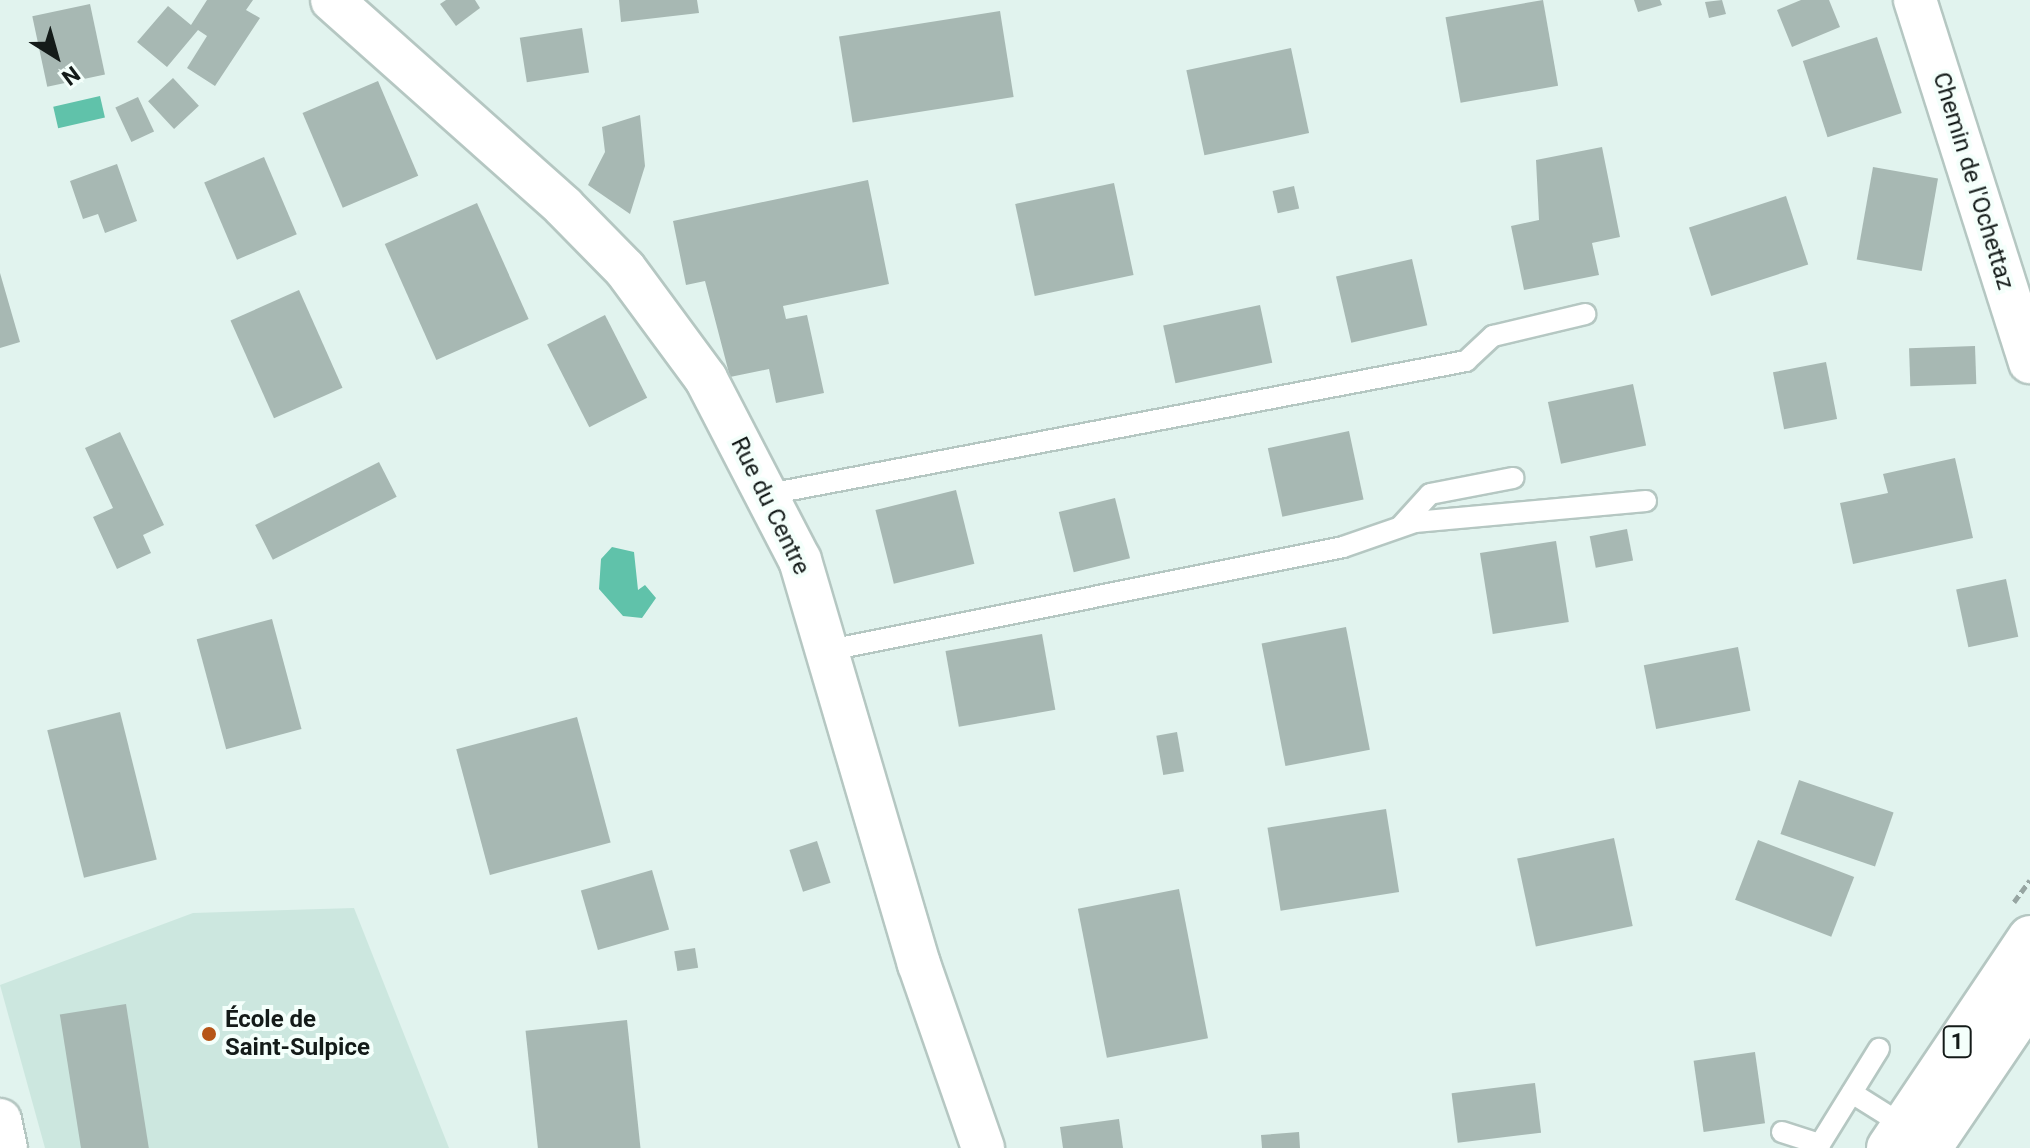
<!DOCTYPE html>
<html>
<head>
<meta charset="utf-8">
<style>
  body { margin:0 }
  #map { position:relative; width:2030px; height:1148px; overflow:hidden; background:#e1f3ee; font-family:Roboto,sans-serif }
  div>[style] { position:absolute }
  .built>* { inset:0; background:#cce7df }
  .water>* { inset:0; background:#60c2aa; transform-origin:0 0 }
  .building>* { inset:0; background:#a7b8b3; transform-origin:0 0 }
  .path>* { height:5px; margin-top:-2.5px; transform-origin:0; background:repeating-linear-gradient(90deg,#97a5a2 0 8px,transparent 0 12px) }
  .roads { filter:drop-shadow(2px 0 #b5c7c2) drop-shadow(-2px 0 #b5c7c2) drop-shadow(0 2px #b5c7c2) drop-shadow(0 -2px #b5c7c2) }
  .service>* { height:20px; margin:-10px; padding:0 10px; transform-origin:10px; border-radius:10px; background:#fff }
  .minor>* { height:42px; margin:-21px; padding:0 21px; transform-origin:21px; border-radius:21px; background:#fff }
  .primary>* { height:44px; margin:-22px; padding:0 22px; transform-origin:22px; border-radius:22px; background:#fff }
  .dots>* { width:22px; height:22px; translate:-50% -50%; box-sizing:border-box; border:4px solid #f4fffb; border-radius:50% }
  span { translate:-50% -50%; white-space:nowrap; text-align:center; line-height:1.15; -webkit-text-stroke:8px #f4fffb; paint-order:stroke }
  .shield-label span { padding:2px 6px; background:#f4fffb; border:2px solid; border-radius:6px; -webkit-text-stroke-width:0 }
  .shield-label { font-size:22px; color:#141b19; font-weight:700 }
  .street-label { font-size:24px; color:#141b19 }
  .poi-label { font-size:24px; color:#141b19; font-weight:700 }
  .left { translate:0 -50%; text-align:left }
  .north { position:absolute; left:16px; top:16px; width:80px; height:80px; -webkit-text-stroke:6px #f4fffb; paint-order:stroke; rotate:143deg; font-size:22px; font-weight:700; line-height:32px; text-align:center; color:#141b19 }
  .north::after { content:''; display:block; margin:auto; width:28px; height:36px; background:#141b19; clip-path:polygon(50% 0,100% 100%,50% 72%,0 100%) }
</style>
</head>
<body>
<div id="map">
  <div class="built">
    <i style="clip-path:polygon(354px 908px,449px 1148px,45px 1148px,0 985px,193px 913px)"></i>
  </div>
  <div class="water">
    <i style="left:100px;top:96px;width:22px;height:48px;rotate:77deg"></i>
    <i style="clip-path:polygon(612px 547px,634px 552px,638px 590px,645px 585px,656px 598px,642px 618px,623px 616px,599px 589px,601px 559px)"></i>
  </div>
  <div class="building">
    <i style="clip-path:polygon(207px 0,253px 0,246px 10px,260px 18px,215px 86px,187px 68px,207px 36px,198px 30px,167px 67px,137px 42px,168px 6px,191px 25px)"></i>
    <i style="clip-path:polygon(446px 0,475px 0,480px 8px,456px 26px,440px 4px)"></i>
    <i style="clip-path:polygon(619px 0,697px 0,699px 13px,621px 22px)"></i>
    <i style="left:1543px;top:0;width:87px;height:99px;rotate:80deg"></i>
    <i style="clip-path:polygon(1634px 0,1660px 0,1662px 5px,1638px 12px)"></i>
    <i style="clip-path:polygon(1722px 0,1726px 14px,1709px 18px,1705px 2px)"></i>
    <i style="clip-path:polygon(1801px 0,1829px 0,1840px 27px,1792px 47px,1777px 10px)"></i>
    <i style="left:90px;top:4px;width:72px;height:59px;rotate:78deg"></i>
    <i style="left:1000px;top:11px;width:87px;height:163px;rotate:81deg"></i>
    <i style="left:582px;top:28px;width:45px;height:63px;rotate:81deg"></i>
    <i style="left:1877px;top:37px;width:80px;height:78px;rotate:72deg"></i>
    <i style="left:1291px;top:48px;width:87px;height:107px;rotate:78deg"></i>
    <i style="left:173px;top:78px;width:38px;height:34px;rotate:47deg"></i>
    <i style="left:378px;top:81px;width:103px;height:82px;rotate:67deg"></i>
    <i style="left:138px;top:97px;width:38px;height:25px;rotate:65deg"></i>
    <i style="clip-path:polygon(640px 115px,645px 166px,630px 214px,588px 185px,605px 152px,602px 127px)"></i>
    <i style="clip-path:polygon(1602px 147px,1620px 237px,1592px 243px,1599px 275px,1524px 290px,1511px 226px,1539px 220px,1536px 160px)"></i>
    <i style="left:264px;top:157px;width:84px;height:65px;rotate:67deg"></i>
    <i style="clip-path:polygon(117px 164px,137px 221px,105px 233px,98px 214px,83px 219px,70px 181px)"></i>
    <i style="left:1873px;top:167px;width:66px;height:94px;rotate:10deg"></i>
    <i style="clip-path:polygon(868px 180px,889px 284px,783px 306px,786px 319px,807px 315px,824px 393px,776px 403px,769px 369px,730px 377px,705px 281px,686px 285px,673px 221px)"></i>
    <i style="left:1114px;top:183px;width:94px;height:101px;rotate:78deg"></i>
    <i style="left:1294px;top:186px;width:23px;height:22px;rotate:77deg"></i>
    <i style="left:1786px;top:196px;width:72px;height:102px;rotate:72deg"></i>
    <i style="left:477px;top:203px;width:127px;height:101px;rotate:66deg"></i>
    <i style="left:1412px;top:259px;width:68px;height:78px;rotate:77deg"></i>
    <i style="clip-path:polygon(0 273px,20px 342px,0 348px)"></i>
    <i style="left:299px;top:290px;width:107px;height:75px;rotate:66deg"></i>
    <i style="left:1260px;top:305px;width:59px;height:99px;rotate:78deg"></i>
    <i style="left:605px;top:315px;width:93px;height:65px;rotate:63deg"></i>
    <i style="left:1975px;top:346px;width:38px;height:66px;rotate:88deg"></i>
    <i style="left:1826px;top:362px;width:58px;height:54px;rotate:79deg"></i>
    <i style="left:1633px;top:384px;width:63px;height:87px;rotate:78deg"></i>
    <i style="left:1349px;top:431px;width:70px;height:83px;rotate:78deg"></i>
    <i style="clip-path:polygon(120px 432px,164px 525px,143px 535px,151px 553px,117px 569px,93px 517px,113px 508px,85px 448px)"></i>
    <i style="clip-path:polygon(1955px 458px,1973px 538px,1853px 564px,1840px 503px,1888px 493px,1883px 474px)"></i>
    <i style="left:379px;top:462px;width:39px;height:139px;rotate:63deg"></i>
    <i style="left:956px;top:490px;width:76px;height:83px;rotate:76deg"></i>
    <i style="left:1115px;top:498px;width:62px;height:58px;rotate:76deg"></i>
    <i style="left:1627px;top:529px;width:32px;height:38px;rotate:79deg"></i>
    <i style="left:1556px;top:541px;width:82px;height:77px;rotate:81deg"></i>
    <i style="left:2006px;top:579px;width:59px;height:51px;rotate:78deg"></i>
    <i style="left:272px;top:619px;width:114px;height:78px;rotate:75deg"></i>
    <i style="left:1346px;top:627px;width:125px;height:86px;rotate:79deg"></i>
    <i style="left:1042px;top:634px;width:77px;height:98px;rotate:80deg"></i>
    <i style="left:1738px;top:647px;width:65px;height:96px;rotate:79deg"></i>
    <i style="left:120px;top:712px;width:152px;height:75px;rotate:76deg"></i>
    <i style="left:577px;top:717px;width:130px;height:125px;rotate:75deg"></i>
    <i style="left:1177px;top:732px;width:40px;height:21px;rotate:80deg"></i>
    <i style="left:1799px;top:780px;width:100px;height:57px;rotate:19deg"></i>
    <i style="left:1386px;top:809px;width:84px;height:120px;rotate:81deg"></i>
    <i style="left:1614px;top:838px;width:90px;height:99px;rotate:78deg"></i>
    <i style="left:1758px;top:840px;width:103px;height:64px;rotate:21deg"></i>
    <i style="left:817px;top:841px;width:44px;height:29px;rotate:72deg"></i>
    <i style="left:652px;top:870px;width:62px;height:74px;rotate:74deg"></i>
    <i style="left:1179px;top:889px;width:152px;height:103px;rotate:79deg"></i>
    <i style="left:695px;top:948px;width:20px;height:21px;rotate:81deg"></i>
    <i style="left:126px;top:1004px;width:146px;height:67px;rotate:81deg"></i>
    <i style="left:627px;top:1020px;width:129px;height:102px;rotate:84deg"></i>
    <i style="left:1755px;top:1052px;width:72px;height:62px;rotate:82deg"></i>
    <i style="left:1535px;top:1083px;width:50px;height:84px;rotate:83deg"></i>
    <i style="clip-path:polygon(1119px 1119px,1123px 1148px,1063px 1148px,1060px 1127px)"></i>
    <i style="clip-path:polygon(1299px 1132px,1300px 1148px,1262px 1148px,1261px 1135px)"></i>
  </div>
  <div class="path">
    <i style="left:2014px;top:902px;width:27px;rotate:-54deg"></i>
  </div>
  <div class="roads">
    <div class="service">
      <i style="left:769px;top:494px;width:710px;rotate:-10.8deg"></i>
      <i style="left:1466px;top:361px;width:37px;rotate:-43deg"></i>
      <i style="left:1493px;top:336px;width:95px;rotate:-13.4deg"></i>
      <i style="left:1401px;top:526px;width:43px;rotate:-47.8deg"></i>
      <i style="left:1430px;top:494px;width:85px;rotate:-10.9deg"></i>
      <i style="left:830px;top:650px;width:523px;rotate:-11.35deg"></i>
      <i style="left:1343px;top:547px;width:76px;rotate:-19.1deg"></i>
      <i style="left:1415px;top:522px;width:232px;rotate:-5.2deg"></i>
      <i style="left:1852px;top:1093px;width:60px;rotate:32.1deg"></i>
      <i style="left:1782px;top:1132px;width:40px;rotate:18deg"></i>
      <i style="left:1820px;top:1144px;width:112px;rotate:-58.2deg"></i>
    </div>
    <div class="minor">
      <i style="left:332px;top:0;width:310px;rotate:41.7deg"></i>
      <i style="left:563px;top:206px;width:88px;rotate:45.5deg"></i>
      <i style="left:625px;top:269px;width:137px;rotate:53.6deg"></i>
      <i style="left:706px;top:379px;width:204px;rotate:62.6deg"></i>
      <i style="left:800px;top:560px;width:421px;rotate:73.6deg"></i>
      <i style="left:919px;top:964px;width:195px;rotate:70.8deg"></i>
      <i style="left:1915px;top:0;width:380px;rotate:72.4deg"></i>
      <i style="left:0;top:1120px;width:29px;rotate:78deg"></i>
    </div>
    <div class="primary">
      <i style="left:1889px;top:1148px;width:253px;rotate:-56.1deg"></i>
      <i style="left:1929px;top:1148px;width:180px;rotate:-55.9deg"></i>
    </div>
  </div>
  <div class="dots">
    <i style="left:209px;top:1034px;background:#b65517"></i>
  </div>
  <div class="shield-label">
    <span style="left:1957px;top:1042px">1</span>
  </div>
  <div class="street-label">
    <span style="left:1973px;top:181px;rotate:73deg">Chemin de l'Ochettaz</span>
    <span style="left:770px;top:506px;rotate:64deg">Rue du Centre</span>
  </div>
  <div class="poi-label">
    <span class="left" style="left:225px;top:1034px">École de<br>Saint-Sulpice</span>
  </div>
  <div class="north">N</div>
</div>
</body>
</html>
